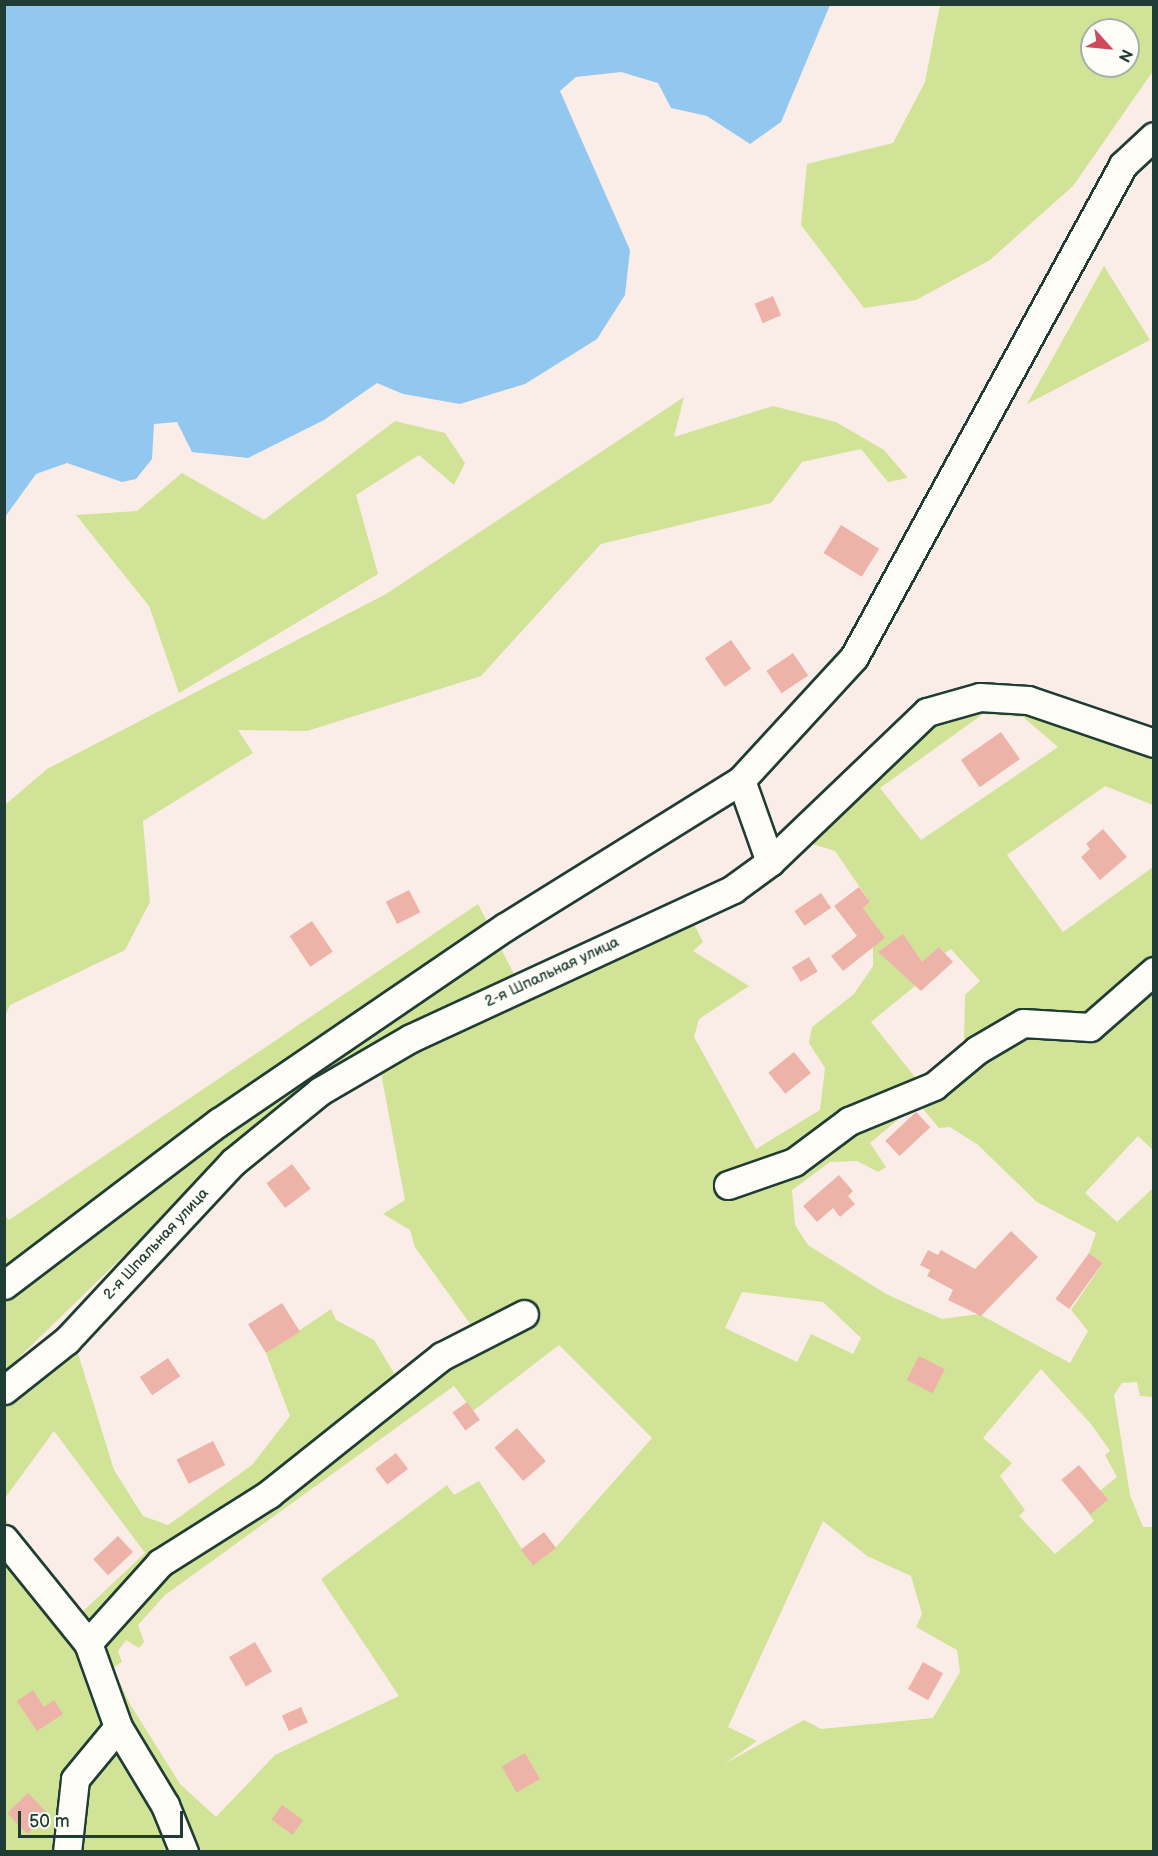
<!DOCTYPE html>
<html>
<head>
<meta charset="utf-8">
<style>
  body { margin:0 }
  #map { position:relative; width:1158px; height:1856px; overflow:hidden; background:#faede7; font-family:"Balsamiq Sans",sans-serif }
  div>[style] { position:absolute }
  .green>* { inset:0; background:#d1e397 }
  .water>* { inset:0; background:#92c8f0 }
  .building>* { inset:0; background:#edb3a8; transform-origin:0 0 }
  .roads { filter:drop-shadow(2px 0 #1f3d34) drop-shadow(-2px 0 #1f3d34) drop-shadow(0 2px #1f3d34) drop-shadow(0 -2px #1f3d34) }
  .minor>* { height:27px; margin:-13.5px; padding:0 13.5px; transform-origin:13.5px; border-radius:13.5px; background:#fdfcf7 }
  span { translate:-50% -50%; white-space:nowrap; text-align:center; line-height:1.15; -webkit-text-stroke:6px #fdfcf7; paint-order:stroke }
  .street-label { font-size:15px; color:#1f3d34 }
  .frame { position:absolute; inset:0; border:6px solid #1f3d34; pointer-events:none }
  .north { position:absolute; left:1080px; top:18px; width:60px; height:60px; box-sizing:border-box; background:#fdfcf7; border:2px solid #a4b0a9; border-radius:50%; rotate:117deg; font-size:16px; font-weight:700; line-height:24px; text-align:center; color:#1f3d34 }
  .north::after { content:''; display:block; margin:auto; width:21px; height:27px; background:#d1495b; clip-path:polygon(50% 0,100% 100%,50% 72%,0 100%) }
  .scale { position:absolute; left:18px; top:1811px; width:165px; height:27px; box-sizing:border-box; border:3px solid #1f3d34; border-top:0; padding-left:8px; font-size:18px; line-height:21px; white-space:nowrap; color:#1f3d34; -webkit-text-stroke:4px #fdfcf7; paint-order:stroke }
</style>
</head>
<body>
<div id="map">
  <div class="green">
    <i style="clip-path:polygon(evenodd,940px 5px,1153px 5px,1153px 71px,1073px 186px,990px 260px,916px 300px,864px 308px,801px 225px,807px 164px,893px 143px,925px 82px,940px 5px,1092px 30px,1128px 30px,1128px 66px,1092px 66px,1092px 30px)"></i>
    <i style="clip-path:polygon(1104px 266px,1150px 340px,1027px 404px)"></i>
    <i style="clip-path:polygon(684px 397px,674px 437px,773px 406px,836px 422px,884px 450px,908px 478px,888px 482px,861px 449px,802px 462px,771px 503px,601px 544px,481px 676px,307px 731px,238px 730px,253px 753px,143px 821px,150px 902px,125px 950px,10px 1005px,5px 1016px,5px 805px,47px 769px,386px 594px)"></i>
    <i style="clip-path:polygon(395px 421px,445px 433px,465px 463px,454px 485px,419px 455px,356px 495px,378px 574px,179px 693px,149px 606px,76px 515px,137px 511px,182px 473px,264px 520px)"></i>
    <i style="clip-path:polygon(evenodd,979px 705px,1025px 709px,1153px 752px,1153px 805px,1105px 786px,1007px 855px,1063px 932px,1153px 867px,1153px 1150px,1138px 1136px,1085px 1193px,1117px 1222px,1153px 1188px,1153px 1397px,1140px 1396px,1137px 1382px,1122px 1383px,1114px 1395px,1130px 1495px,1143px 1527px,1153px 1527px,1153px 1851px,5px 1851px,5px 1519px,81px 1613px,145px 1553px,54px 1431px,5px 1498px,5px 1402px,76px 1347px,114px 1470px,143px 1516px,168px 1525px,252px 1465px,290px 1416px,266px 1353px,331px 1309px,336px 1320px,374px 1340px,395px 1375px,471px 1325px,415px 1247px,410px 1230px,383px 1214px,405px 1200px,380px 1068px,415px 1046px,693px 922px,703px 942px,693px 951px,749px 986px,699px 1019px,694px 1037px,756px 1149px,820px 1110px,825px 1068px,809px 1043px,812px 1027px,854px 994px,873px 966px,873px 922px,863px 908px,870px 902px,835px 851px,809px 843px,935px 722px,979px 705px,983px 714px,1023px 717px,1058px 747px,921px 840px,880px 788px,983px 714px,979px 705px,939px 947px,945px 953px,951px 949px,980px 981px,965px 995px,964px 1041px,919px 1082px,871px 1022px,915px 986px,912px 972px,939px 947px,979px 705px,918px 1103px,939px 1128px,950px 1127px,978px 1145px,1037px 1202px,1096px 1233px,1089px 1253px,1103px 1263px,1071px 1310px,1088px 1331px,1070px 1363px,979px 1314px,942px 1319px,886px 1294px,808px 1245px,795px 1225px,792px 1190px,830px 1162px,857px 1161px,878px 1172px,886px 1167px,870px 1143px,918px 1103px,979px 705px,742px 1292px,823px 1302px,861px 1338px,853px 1354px,811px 1334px,797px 1362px,725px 1328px,742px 1292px,979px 705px,559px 1345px,652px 1438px,556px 1547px,532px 1565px,479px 1481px,454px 1495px,447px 1485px,321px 1579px,399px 1696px,275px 1755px,216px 1817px,180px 1784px,130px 1704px,113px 1668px,122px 1662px,118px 1651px,126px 1640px,139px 1648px,144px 1642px,138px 1625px,165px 1595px,454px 1386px,473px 1411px,559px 1345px,979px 705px,1041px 1369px,1091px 1424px,1110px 1451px,1105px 1455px,1117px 1477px,1082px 1505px,1094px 1521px,1055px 1554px,1019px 1516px,1025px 1510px,1000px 1476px,1012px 1463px,983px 1438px,1041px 1369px,979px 705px,823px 1521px,867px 1556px,911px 1576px,922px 1614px,916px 1627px,957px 1650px,960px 1672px,933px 1718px,821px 1729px,804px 1720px,724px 1764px,757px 1741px,728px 1727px,823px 1521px)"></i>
    <i style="clip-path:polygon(478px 904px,514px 974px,319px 1081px,215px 1167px,5px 1371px,4px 1214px,9px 1220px)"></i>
  </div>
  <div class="water">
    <i style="clip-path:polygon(5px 4px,830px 4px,830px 5px,781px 122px,750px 144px,707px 116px,671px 108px,658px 83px,621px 72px,576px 77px,560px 91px,630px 250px,625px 295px,597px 339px,525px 384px,460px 404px,403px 394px,377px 383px,324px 420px,248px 458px,192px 452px,177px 422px,154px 424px,152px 459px,136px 479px,122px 482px,67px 463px,36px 474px,5px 517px)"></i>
  </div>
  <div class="building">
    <i style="left:773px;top:296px;width:21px;height:20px;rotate:67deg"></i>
    <i style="left:841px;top:525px;width:45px;height:33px;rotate:32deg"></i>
    <i style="left:731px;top:640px;width:35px;height:32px;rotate:55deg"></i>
    <i style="left:793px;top:653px;width:27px;height:32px;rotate:56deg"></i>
    <i style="left:1001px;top:732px;width:33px;height:49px;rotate:55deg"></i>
    <i style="clip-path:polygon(1103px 829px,1127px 857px,1100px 880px,1081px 857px,1090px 849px,1086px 844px)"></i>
    <i style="clip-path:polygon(859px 887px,870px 902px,863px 908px,885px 938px,843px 971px,831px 956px,857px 936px,834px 906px)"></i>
    <i style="left:409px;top:890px;width:25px;height:26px;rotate:63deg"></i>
    <i style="left:821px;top:893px;width:18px;height:32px;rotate:56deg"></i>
    <i style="left:312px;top:921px;width:37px;height:27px;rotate:56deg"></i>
    <i style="clip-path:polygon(903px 934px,922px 962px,939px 947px,953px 962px,921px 991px,878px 952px)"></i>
    <i style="left:809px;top:957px;width:17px;height:20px;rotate:59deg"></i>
    <i style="left:794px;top:1052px;width:27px;height:33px;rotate:51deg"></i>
    <i style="left:916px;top:1112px;width:21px;height:42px;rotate:47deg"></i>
    <i style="left:292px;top:1164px;width:31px;height:32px;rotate:53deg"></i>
    <i style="clip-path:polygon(839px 1175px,853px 1191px,848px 1196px,855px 1204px,840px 1217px,833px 1208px,817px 1222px,803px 1206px)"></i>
    <i style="clip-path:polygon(1011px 1231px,1038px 1257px,981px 1316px,948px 1300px,953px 1290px,927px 1276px,930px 1270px,920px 1265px,928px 1250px,938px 1255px,941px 1250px,975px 1269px)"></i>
    <i style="left:1089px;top:1253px;width:17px;height:57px;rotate:36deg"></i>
    <i style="left:282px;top:1303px;width:34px;height:40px;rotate:58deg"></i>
    <i style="left:919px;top:1356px;width:29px;height:27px;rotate:27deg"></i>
    <i style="left:168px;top:1358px;width:22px;height:34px;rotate:56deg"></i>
    <i style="left:467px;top:1402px;width:22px;height:18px;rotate:54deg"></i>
    <i style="left:517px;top:1428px;width:44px;height:30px;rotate:49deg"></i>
    <i style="left:213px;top:1441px;width:27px;height:41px;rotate:63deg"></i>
    <i style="left:396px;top:1453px;width:20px;height:26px;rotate:53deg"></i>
    <i style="left:1079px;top:1465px;width:45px;height:23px;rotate:50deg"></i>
    <i style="left:544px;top:1532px;width:20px;height:29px;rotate:53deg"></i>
    <i style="left:118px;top:1536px;width:22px;height:34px;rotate:47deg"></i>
    <i style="left:255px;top:1642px;width:34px;height:30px;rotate:60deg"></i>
    <i style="left:923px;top:1662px;width:23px;height:31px;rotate:29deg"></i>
    <i style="clip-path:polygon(33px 1690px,44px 1707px,54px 1700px,63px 1714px,37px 1731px,17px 1701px)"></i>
    <i style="left:301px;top:1707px;width:17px;height:21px;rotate:66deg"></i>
    <i style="left:525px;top:1753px;width:30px;height:27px;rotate:60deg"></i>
    <i style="left:28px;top:1793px;width:29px;height:29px;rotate:46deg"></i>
    <i style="left:282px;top:1805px;width:26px;height:18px;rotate:36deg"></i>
  </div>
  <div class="roads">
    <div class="minor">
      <i style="left:770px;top:862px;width:87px;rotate:-109.5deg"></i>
      <i style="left:741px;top:780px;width:167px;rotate:-47.4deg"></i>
      <i style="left:854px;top:657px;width:561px;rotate:-61.33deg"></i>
      <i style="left:1123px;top:165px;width:42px;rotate:-43.1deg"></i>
      <i style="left:728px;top:1185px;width:70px;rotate:-19.2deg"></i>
      <i style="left:794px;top:1162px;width:69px;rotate:-36.7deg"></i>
      <i style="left:849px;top:1121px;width:92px;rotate:-22.4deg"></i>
      <i style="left:934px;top:1086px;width:56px;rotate:-39.9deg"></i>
      <i style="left:977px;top:1050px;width:53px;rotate:-30.4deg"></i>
      <i style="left:1023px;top:1023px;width:67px;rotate:3.4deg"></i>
      <i style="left:1090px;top:1027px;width:85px;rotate:-41.2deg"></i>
      <i style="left:4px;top:1285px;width:270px;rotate:-37.2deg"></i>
      <i style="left:219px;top:1122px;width:346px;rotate:-34.3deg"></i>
      <i style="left:505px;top:927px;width:278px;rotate:-31.9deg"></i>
      <i style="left:4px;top:1390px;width:80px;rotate:-38.4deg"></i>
      <i style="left:67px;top:1340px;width:243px;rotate:-47deg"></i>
      <i style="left:233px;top:1162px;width:112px;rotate:-39.2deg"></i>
      <i style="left:320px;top:1091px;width:105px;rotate:-30.2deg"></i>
      <i style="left:411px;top:1038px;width:355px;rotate:-24.8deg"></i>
      <i style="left:733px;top:889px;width:46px;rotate:-36.1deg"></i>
      <i style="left:770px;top:862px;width:217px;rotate:-43.7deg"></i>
      <i style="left:927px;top:712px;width:55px;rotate:-15.8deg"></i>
      <i style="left:980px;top:697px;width:48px;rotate:3.6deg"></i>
      <i style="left:1028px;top:700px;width:133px;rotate:18.8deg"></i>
      <i style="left:4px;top:1539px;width:134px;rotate:51.1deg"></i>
      <i style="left:88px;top:1643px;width:89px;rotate:70.3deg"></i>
      <i style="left:118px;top:1727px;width:91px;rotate:58.9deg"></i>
      <i style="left:165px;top:1805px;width:51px;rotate:68deg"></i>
      <i style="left:88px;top:1643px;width:108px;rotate:-48deg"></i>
      <i style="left:160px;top:1563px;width:129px;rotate:-32.3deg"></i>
      <i style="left:269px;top:1494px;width:221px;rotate:-38.6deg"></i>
      <i style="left:442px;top:1356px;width:92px;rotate:-27.1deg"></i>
      <i style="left:67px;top:1852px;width:73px;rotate:-83.7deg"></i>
      <i style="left:75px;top:1779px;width:67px;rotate:-50.4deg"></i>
    </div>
  </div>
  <div class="street-label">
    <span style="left:552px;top:972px;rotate:-25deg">2-я Шпальная улица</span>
    <span style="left:156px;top:1244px;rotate:-47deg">2-я Шпальная улица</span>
  </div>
  <div class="frame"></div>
  <div class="north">N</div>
  <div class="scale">50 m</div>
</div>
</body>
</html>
